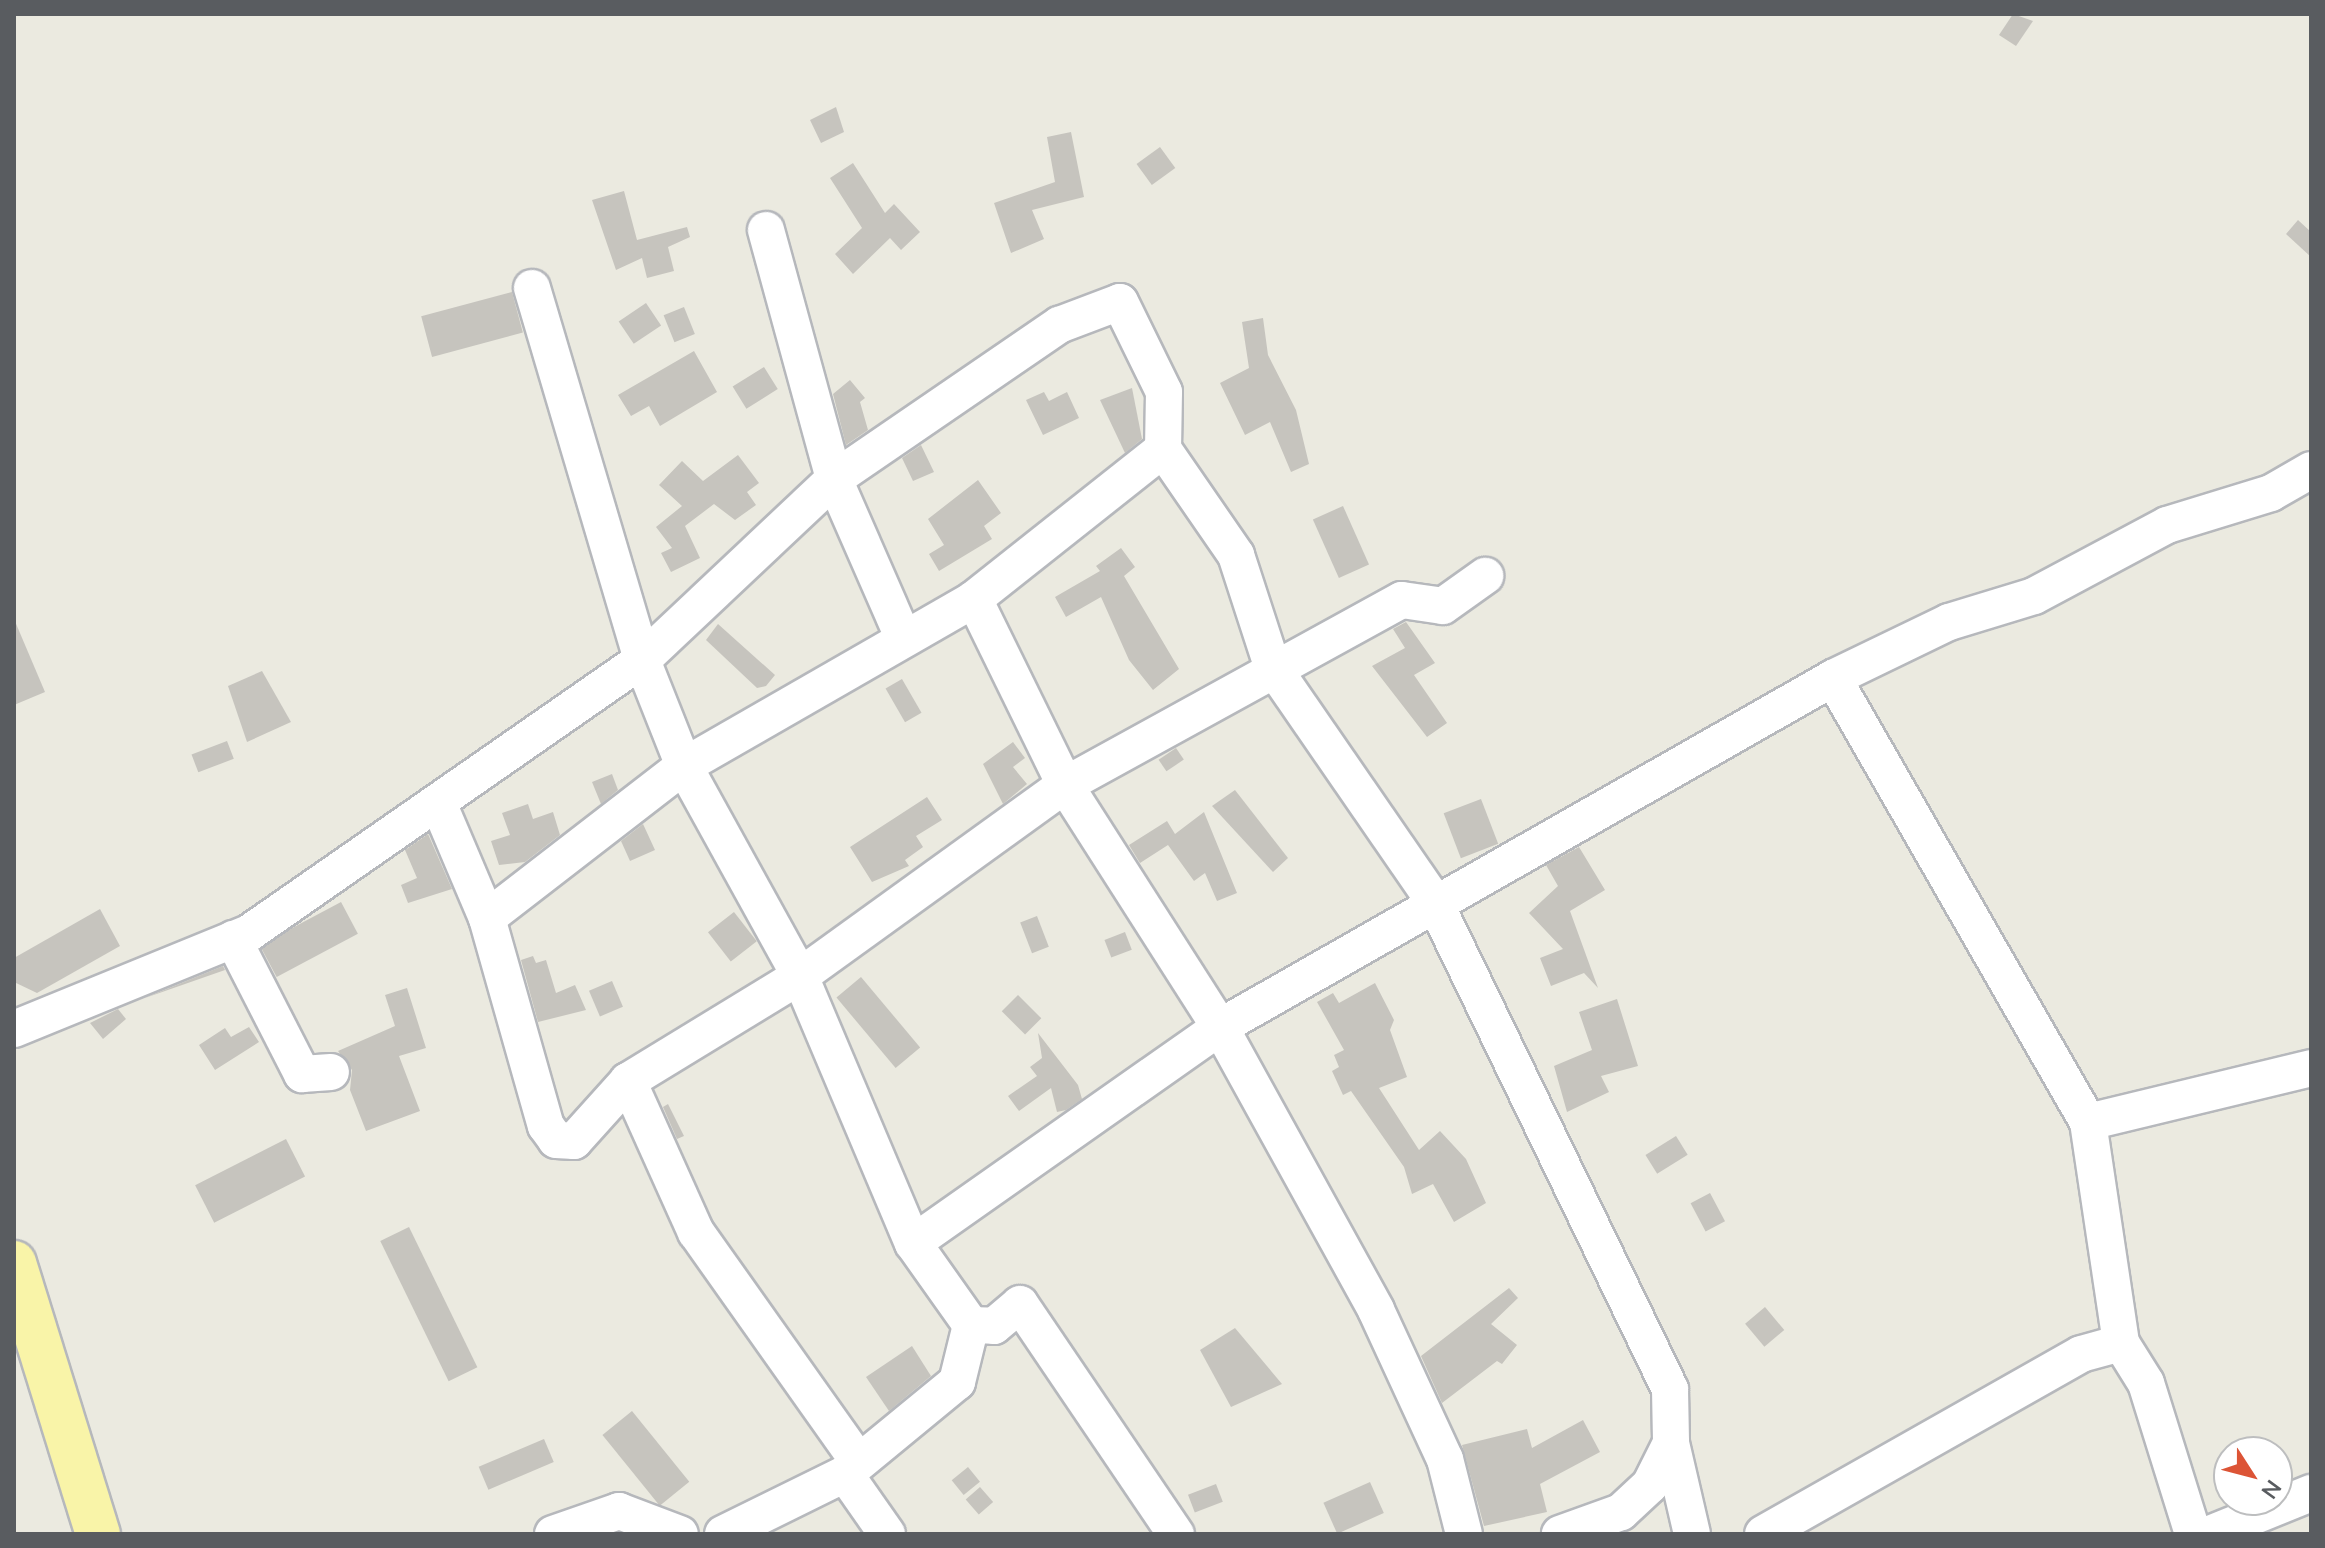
<!DOCTYPE html>
<html>
<head>
<meta charset="utf-8">
<style>
  body { margin:0 }
  #map { position:relative; width:2325px; height:1548px; overflow:hidden; background:#ebeae0; font-family:"Nunito Sans",sans-serif }
  div>[style] { position:absolute }
  .building>* { inset:0; background:#c6c4be; transform-origin:0 0 }
  .roads { filter:drop-shadow(2px 0 #b6b8bc) drop-shadow(-2px 0 #b6b8bc) drop-shadow(0 2px #b6b8bc) drop-shadow(0 -2px #b6b8bc) }
  .minor>* { height:36px; margin:-18px; padding:0 18px; transform-origin:18px; border-radius:18px; background:#fff }
  .major>* { height:44px; margin:-22px; padding:0 22px; transform-origin:22px; border-radius:22px; background:#f9f4a8 }
  span { translate:-50% -50%; white-space:nowrap; text-align:center; line-height:1.15; -webkit-text-stroke:7px #fff; paint-order:stroke }
  .frame { position:absolute; inset:0; border:16px solid #595c60; pointer-events:none }
  .north { position:absolute; left:2213px; top:1436px; width:80px; height:80px; box-sizing:border-box; background:#fff; border:2px solid #bdbebf; border-radius:50%; rotate:126deg; font-size:22px; font-weight:700; line-height:32px; text-align:center; color:#595c60 }
  .north::after { content:''; display:block; margin:auto; width:28px; height:36px; background:#dc5436; clip-path:polygon(50% 0,100% 100%,50% 72%,0 100%) }
</style>
</head>
<body>
<div id="map">
  <div class="building">
    <i style="clip-path:polygon(2013px 14px,2033px 21px,2016px 46px,1999px 35px)"></i>
    <i style="clip-path:polygon(836px 107px,844px 132px,821px 143px,810px 120px)"></i>
    <i style="clip-path:polygon(1071px 132px,1084px 197px,1032px 210px,1044px 239px,1011px 253px,994px 203px,1055px 182px,1047px 137px)"></i>
    <i style="left:1160px;top:147px;width:26px;height:29px;rotate:54deg"></i>
    <i style="clip-path:polygon(853px 163px,885px 213px,894px 204px,920px 232px,901px 250px,890px 238px,853px 274px,835px 254px,862px 228px,830px 178px)"></i>
    <i style="clip-path:polygon(624px 191px,637px 240px,687px 227px,690px 237px,668px 247px,674px 271px,647px 278px,642px 258px,616px 270px,592px 200px)"></i>
    <i style="clip-path:polygon(2298px 220px,2311px 232px,2311px 257px,2286px 234px)"></i>
    <i style="left:512px;top:292px;width:42px;height:94px;rotate:75deg"></i>
    <i style="left:646px;top:303px;width:27px;height:33px;rotate:56deg"></i>
    <i style="left:684px;top:307px;width:29px;height:22px;rotate:68deg"></i>
    <i style="clip-path:polygon(1263px 318px,1268px 355px,1296px 410px,1309px 464px,1291px 472px,1270px 422px,1245px 435px,1220px 383px,1249px 368px,1242px 322px)"></i>
    <i style="clip-path:polygon(694px 351px,717px 392px,660px 426px,649px 406px,631px 416px,618px 395px)"></i>
    <i style="left:764px;top:367px;width:26px;height:37px;rotate:58deg"></i>
    <i style="clip-path:polygon(850px 380px,865px 398px,860px 402px,868px 430px,846px 445px,833px 394px)"></i>
    <i style="clip-path:polygon(1132px 388px,1142px 439px,1125px 453px,1100px 400px)"></i>
    <i style="clip-path:polygon(1044px 392px,1049px 401px,1067px 392px,1079px 418px,1043px 435px,1026px 400px)"></i>
    <i style="clip-path:polygon(921px 445px,934px 472px,913px 481px,902px 458px)"></i>
    <i style="clip-path:polygon(738px 455px,759px 483px,747px 492px,756px 505px,735px 520px,714px 504px,685px 526px,700px 558px,671px 572px,661px 553px,672px 548px,656px 527px,682px 506px,659px 485px,682px 461px,703px 481px)"></i>
    <i style="clip-path:polygon(978px 480px,1001px 513px,984px 526px,992px 539px,939px 571px,929px 554px,944px 545px,928px 519px)"></i>
    <i style="left:1343px;top:506px;width:64px;height:33px;rotate:66deg"></i>
    <i style="clip-path:polygon(1121px 548px,1135px 567px,1124px 576px,1179px 669px,1153px 690px,1129px 660px,1101px 597px,1066px 617px,1055px 597px,1100px 571px,1096px 566px)"></i>
    <i style="clip-path:polygon(14px 619px,45px 692px,14px 705px)"></i>
    <i style="clip-path:polygon(1406px 622px,1435px 663px,1414px 675px,1447px 723px,1427px 737px,1372px 666px,1405px 648px,1393px 629px)"></i>
    <i style="clip-path:polygon(718px 624px,775px 675px,766px 686px,757px 688px,706px 640px)"></i>
    <i style="clip-path:polygon(262px 671px,291px 722px,247px 742px,228px 686px)"></i>
    <i style="left:902px;top:679px;width:39px;height:19px;rotate:60deg"></i>
    <i style="left:227px;top:741px;width:19px;height:38px;rotate:69deg"></i>
    <i style="clip-path:polygon(1013px 742px,1025px 758px,1013px 767px,1027px 784px,1003px 804px,983px 764px)"></i>
    <i style="left:1176px;top:748px;width:14px;height:21px;rotate:56deg"></i>
    <i style="clip-path:polygon(612px 774px,618px 790px,601px 804px,592px 782px)"></i>
    <i style="clip-path:polygon(1235px 790px,1288px 858px,1273px 872px,1212px 806px)"></i>
    <i style="clip-path:polygon(927px 797px,942px 820px,916px 836px,923px 847px,905px 860px,909px 866px,872px 882px,850px 847px)"></i>
    <i style="left:1481px;top:799px;width:48px;height:40px;rotate:69deg"></i>
    <i style="clip-path:polygon(528px 804px,533px 819px,553px 812px,560px 835px,525px 862px,499px 865px,491px 841px,510px 835px,502px 813px)"></i>
    <i style="clip-path:polygon(1204px 812px,1237px 893px,1217px 901px,1205px 873px,1194px 881px,1168px 845px,1140px 863px,1129px 845px,1167px 821px,1175px 834px)"></i>
    <i style="clip-path:polygon(643px 824px,655px 850px,630px 861px,621px 841px)"></i>
    <i style="clip-path:polygon(428px 834px,452px 889px,408px 903px,401px 885px,417px 878px,405px 850px)"></i>
    <i style="clip-path:polygon(1579px 847px,1605px 890px,1570px 911px,1598px 988px,1584px 973px,1551px 986px,1540px 958px,1563px 949px,1529px 913px,1558px 886px,1546px 865px)"></i>
    <i style="left:341px;top:902px;width:36px;height:92px;rotate:62deg"></i>
    <i style="clip-path:polygon(100px 909px,120px 946px,37px 993px,14px 982px,14px 958px)"></i>
    <i style="left:734px;top:912px;width:37px;height:33px;rotate:52deg"></i>
    <i style="left:1037px;top:916px;width:33px;height:18px;rotate:69deg"></i>
    <i style="left:1125px;top:932px;width:19px;height:22px;rotate:69deg"></i>
    <i style="clip-path:polygon(533px 956px,536px 963px,546px 960px,556px 993px,575px 985px,586px 1010px,538px 1022px,521px 960px)"></i>
    <i style="clip-path:polygon(223px 966px,225px 970px,145px 998px)"></i>
    <i style="left:861px;top:977px;width:92px;height:32px;rotate:50deg"></i>
    <i style="left:612px;top:981px;width:28px;height:25px;rotate:67deg"></i>
    <i style="clip-path:polygon(1375px 983px,1394px 1020px,1390px 1030px,1407px 1077px,1379px 1088px,1419px 1150px,1440px 1131px,1466px 1159px,1486px 1203px,1454px 1222px,1433px 1184px,1412px 1194px,1404px 1167px,1351px 1091px,1343px 1095px,1332px 1071px,1339px 1067px,1334px 1055px,1344px 1050px,1317px 1002px,1333px 993px,1339px 1003px)"></i>
    <i style="clip-path:polygon(407px 988px,426px 1048px,399px 1056px,420px 1111px,366px 1131px,350px 1090px,352px 1070px,338px 1051px,395px 1026px,385px 995px)"></i>
    <i style="left:1018px;top:995px;width:33px;height:23px;rotate:45deg"></i>
    <i style="clip-path:polygon(1617px 999px,1638px 1066px,1601px 1076px,1609px 1092px,1567px 1112px,1554px 1066px,1592px 1050px,1579px 1012px)"></i>
    <i style="clip-path:polygon(118px 1009px,126px 1019px,103px 1039px,90px 1023px)"></i>
    <i style="clip-path:polygon(249px 1027px,259px 1042px,215px 1070px,199px 1045px,225px 1028px,231px 1037px)"></i>
    <i style="clip-path:polygon(1038px 1033px,1078px 1085px,1082px 1099px,1066px 1110px,1057px 1112px,1051px 1088px,1019px 1111px,1008px 1096px,1037px 1076px,1030px 1067px,1042px 1058px)"></i>
    <i style="clip-path:polygon(668px 1104px,684px 1136px,677px 1139px,663px 1107px)"></i>
    <i style="left:1676px;top:1136px;width:22px;height:36px;rotate:58deg"></i>
    <i style="left:286px;top:1139px;width:42px;height:102px;rotate:63deg"></i>
    <i style="left:1710px;top:1193px;width:32px;height:22px;rotate:62deg"></i>
    <i style="left:409px;top:1227px;width:156px;height:32px;rotate:64deg"></i>
    <i style="clip-path:polygon(1509px 1288px,1518px 1298px,1491px 1324px,1517px 1345px,1502px 1364px,1497px 1361px,1442px 1403px,1421px 1356px)"></i>
    <i style="left:1765px;top:1307px;width:30px;height:26px;rotate:50deg"></i>
    <i style="clip-path:polygon(1235px 1328px,1282px 1384px,1231px 1407px,1200px 1350px)"></i>
    <i style="clip-path:polygon(912px 1346px,931px 1376px,889px 1411px,866px 1377px)"></i>
    <i style="left:632px;top:1411px;width:91px;height:38px;rotate:51deg"></i>
    <i style="clip-path:polygon(1583px 1420px,1600px 1452px,1540px 1484px,1547px 1512px,1484px 1526px,1462px 1445px,1527px 1429px,1532px 1448px)"></i>
    <i style="left:544px;top:1439px;width:25px;height:71px;rotate:67deg"></i>
    <i style="left:968px;top:1467px;width:19px;height:21px;rotate:51deg"></i>
    <i style="left:1370px;top:1482px;width:34px;height:51px;rotate:66deg"></i>
    <i style="left:1216px;top:1484px;width:19px;height:30px;rotate:69deg"></i>
    <i style="left:980px;top:1487px;width:20px;height:19px;rotate:49deg"></i>
  </div>
  <div class="roads">
    <div class="minor">
      <i style="left:766px;top:230px;width:258px;rotate:74.7deg"></i>
      <i style="left:834px;top:479px;width:172px;rotate:66.4deg"></i>
      <i style="left:532px;top:288px;width:388px;rotate:73.5deg"></i>
      <i style="left:642px;top:660px;width:114px;rotate:68.4deg"></i>
      <i style="left:684px;top:766px;width:240px;rotate:61.1deg"></i>
      <i style="left:800px;top:976px;width:290px;rotate:67.1deg"></i>
      <i style="left:913px;top:1243px;width:100px;rotate:54.7deg"></i>
      <i style="left:971px;top:1325px;width:23px;rotate:2deg"></i>
      <i style="left:994px;top:1326px;width:34px;rotate:-40deg"></i>
      <i style="left:1020px;top:1304px;width:278px;rotate:55.9deg"></i>
      <i style="left:974px;top:599px;width:207px;rotate:63.9deg"></i>
      <i style="left:1065px;top:785px;width:287px;rotate:57.4deg"></i>
      <i style="left:1220px;top:1027px;width:323px;rotate:61.1deg"></i>
      <i style="left:1376px;top:1310px;width:164px;rotate:65.2deg"></i>
      <i style="left:1445px;top:1459px;width:77px;rotate:75.8deg"></i>
      <i style="left:1833px;top:678px;width:512px;rotate:60.13deg"></i>
      <i style="left:2088px;top:1122px;width:223px;rotate:81.5deg"></i>
      <i style="left:439px;top:805px;width:123px;rotate:67deg"></i>
      <i style="left:487px;top:918px;width:216px;rotate:74.2deg"></i>
      <i style="left:546px;top:1126px;width:17px;rotate:54deg"></i>
      <i style="left:556px;top:1140px;width:18px;rotate:3deg"></i>
      <i style="left:574px;top:1141px;width:81px;rotate:-48deg"></i>
      <i style="left:628px;top:1081px;width:202px;rotate:-31.4deg"></i>
      <i style="left:800px;top:976px;width:327px;rotate:-35.8deg"></i>
      <i style="left:1065px;top:785px;width:384px;rotate:-28.8deg"></i>
      <i style="left:1402px;top:600px;width:41px;rotate:8.3deg"></i>
      <i style="left:1443px;top:606px;width:52px;rotate:-35.5deg"></i>
      <i style="left:487px;top:918px;width:249px;rotate:-37.7deg"></i>
      <i style="left:684px;top:766px;width:335px;rotate:-29.9deg"></i>
      <i style="left:974px;top:599px;width:241px;rotate:-38.4deg"></i>
      <i style="left:233px;top:939px;width:152px;rotate:62.9deg"></i>
      <i style="left:302px;top:1074px;width:29px;rotate:-4deg"></i>
      <i style="left:14px;top:1029px;width:254px;rotate:-22.2deg"></i>
      <i style="left:249px;top:933px;width:479px;rotate:-34.8deg"></i>
      <i style="left:642px;top:660px;width:264px;rotate:-43.3deg"></i>
      <i style="left:834px;top:479px;width:273px;rotate:-34.4deg"></i>
      <i style="left:1059px;top:325px;width:65px;rotate:-20.7deg"></i>
      <i style="left:1120px;top:302px;width:100px;rotate:63.9deg"></i>
      <i style="left:1164px;top:392px;width:57px;rotate:91deg"></i>
      <i style="left:1163px;top:449px;width:129px;rotate:55.4deg"></i>
      <i style="left:1236px;top:555px;width:117px;rotate:72deg"></i>
      <i style="left:1272px;top:666px;width:285px;rotate:55.4deg"></i>
      <i style="left:1434px;top:901px;width:542px;rotate:64.19deg"></i>
      <i style="left:1670px;top:1389px;width:54px;rotate:88.9deg"></i>
      <i style="left:1671px;top:1443px;width:47px;rotate:116.6deg"></i>
      <i style="left:1650px;top:1485px;width:40px;rotate:137deg"></i>
      <i style="left:1621px;top:1512px;width:65px;rotate:160.2deg"></i>
      <i style="left:628px;top:1081px;width:166px;rotate:65.8deg"></i>
      <i style="left:696px;top:1232px;width:281px;rotate:54.7deg"></i>
      <i style="left:2088px;top:1122px;width:229px;rotate:-13.6deg"></i>
      <i style="left:913px;top:1243px;width:375px;rotate:-35.1deg"></i>
      <i style="left:1220px;top:1027px;width:705px;rotate:-29.65deg"></i>
      <i style="left:1833px;top:678px;width:129px;rotate:-25.8deg"></i>
      <i style="left:1949px;top:622px;width:89px;rotate:-17deg"></i>
      <i style="left:2034px;top:596px;width:151px;rotate:-28.1deg"></i>
      <i style="left:2167px;top:525px;width:109px;rotate:-17.1deg"></i>
      <i style="left:2271px;top:493px;width:46px;rotate:-29.9deg"></i>
      <i style="left:1671px;top:1443px;width:93px;rotate:77deg"></i>
      <i style="left:845px;top:1474px;width:73px;rotate:55deg"></i>
      <i style="left:553px;top:1534px;width:70px;rotate:-19.2deg"></i>
      <i style="left:619px;top:1511px;width:65px;rotate:20.7deg"></i>
      <i style="left:723px;top:1534px;width:136px;rotate:-26.2deg"></i>
      <i style="left:845px;top:1474px;width:145px;rotate:-39.4deg"></i>
      <i style="left:957px;top:1382px;width:59px;rotate:-76.2deg"></i>
      <i style="left:1763px;top:1534px;width:365px;rotate:-29.5deg"></i>
      <i style="left:2081px;top:1354px;width:41px;rotate:-15.4deg"></i>
      <i style="left:2121px;top:1343px;width:47px;rotate:58deg"></i>
      <i style="left:2146px;top:1383px;width:158px;rotate:72.7deg"></i>
      <i style="left:2210px;top:1534px;width:109px;rotate:-22.1deg"></i>
    </div>
    <div class="major">
      <i style="left:14px;top:1263px;width:284px;rotate:72.8deg"></i>
    </div>
  </div>
  <div class="frame"></div>
  <div class="north">N</div>
</div>
</body>
</html>
